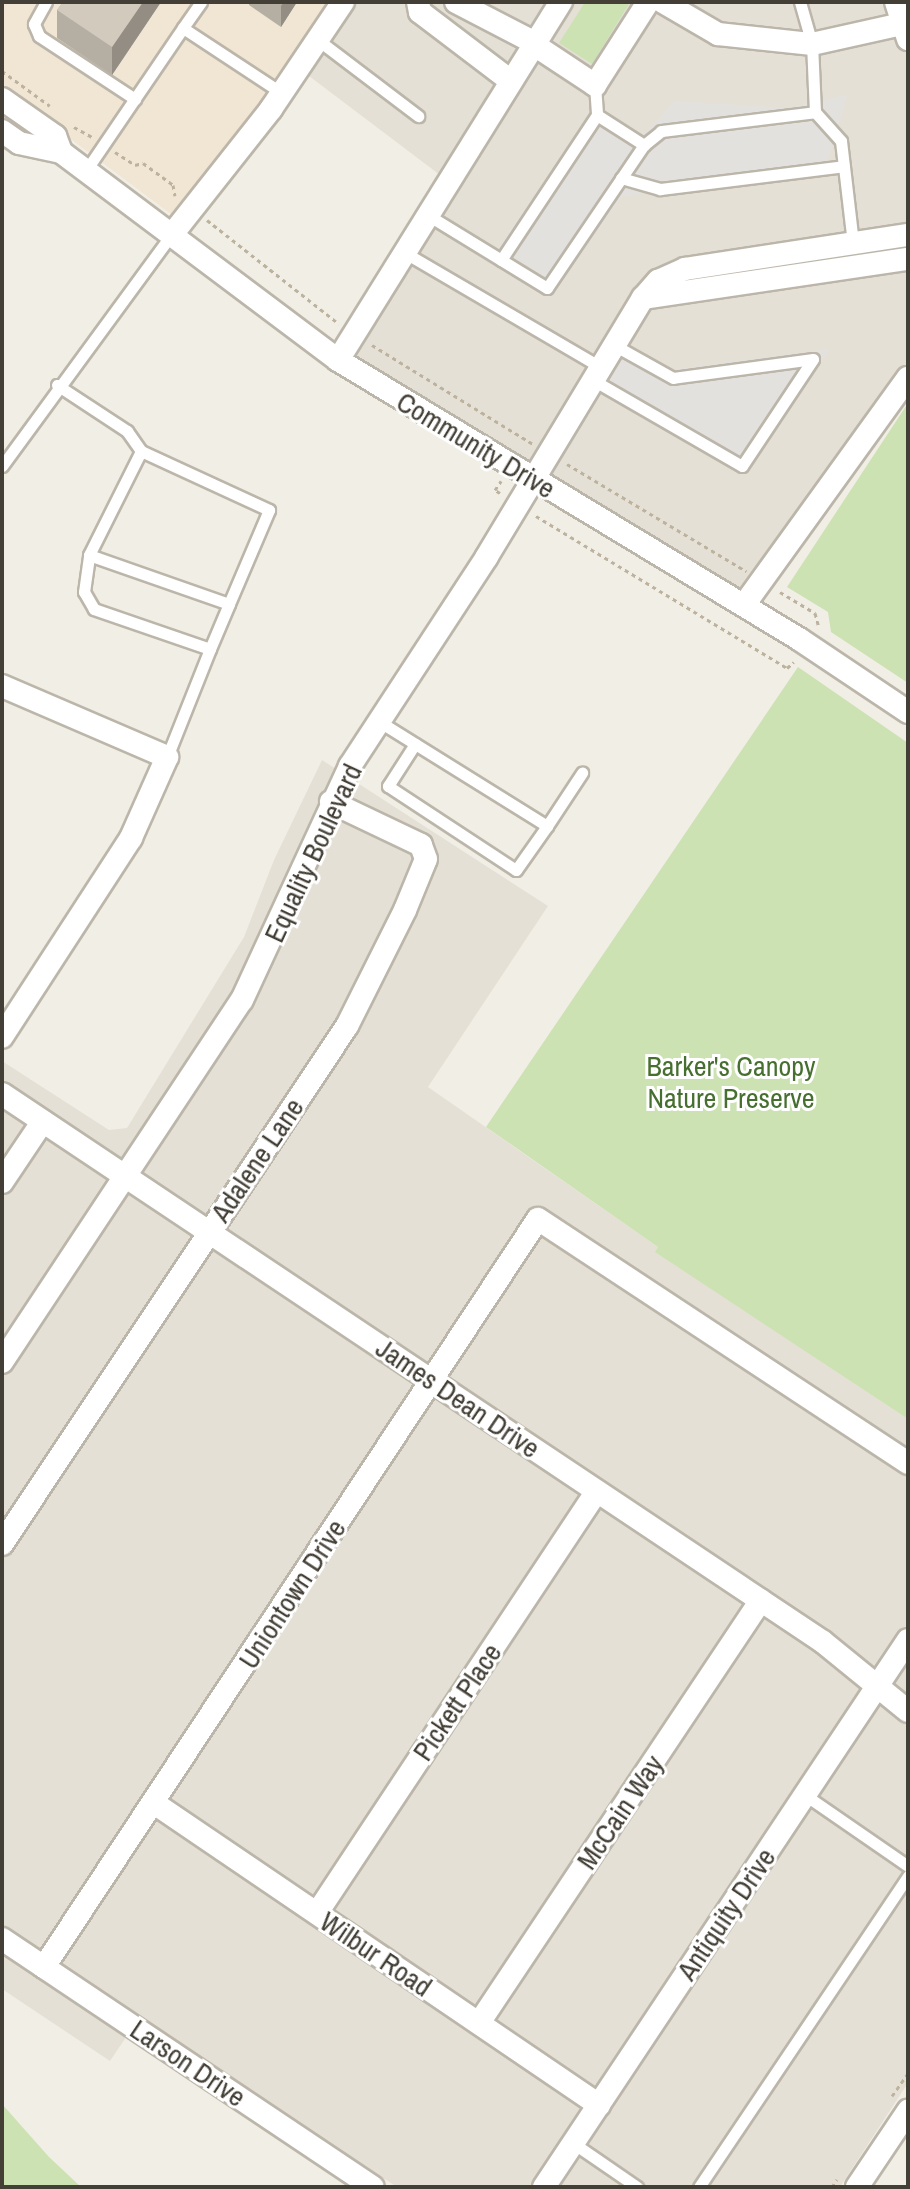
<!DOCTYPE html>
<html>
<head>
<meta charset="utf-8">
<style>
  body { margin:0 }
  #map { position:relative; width:910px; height:2189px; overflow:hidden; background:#f1eee6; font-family:"Archivo Narrow",sans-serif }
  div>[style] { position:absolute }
  .residential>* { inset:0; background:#e5e0d5 }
  .commercial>* { inset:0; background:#f1e5d3 }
  .green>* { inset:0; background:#cce2b3 }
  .parking>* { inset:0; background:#e3e1de }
  .path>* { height:3px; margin-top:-1.5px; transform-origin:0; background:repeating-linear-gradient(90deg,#bcb29d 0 4px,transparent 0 8px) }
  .roads { filter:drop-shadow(2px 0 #bcb6aa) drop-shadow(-2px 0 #bcb6aa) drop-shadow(0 2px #bcb6aa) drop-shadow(0 -2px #bcb6aa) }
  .service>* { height:11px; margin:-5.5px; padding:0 5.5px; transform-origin:5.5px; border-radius:5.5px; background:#fff }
  .minor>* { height:22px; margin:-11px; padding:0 11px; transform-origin:11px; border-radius:11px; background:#fff }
  .wall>* { inset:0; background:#b5aea3 }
  .shaded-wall>* { inset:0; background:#938d84 }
  .building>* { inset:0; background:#d2cabd }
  span { translate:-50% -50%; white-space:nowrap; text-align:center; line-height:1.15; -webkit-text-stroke:6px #fff; paint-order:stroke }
  .street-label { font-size:28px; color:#433f36 }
  .park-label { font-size:28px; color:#466f30 }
  .frame { position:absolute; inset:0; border:4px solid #433f36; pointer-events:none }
</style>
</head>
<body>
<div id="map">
  <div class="residential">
    <i style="clip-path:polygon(352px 2px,908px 2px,908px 389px,759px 601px,380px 376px,337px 340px,440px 175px,305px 73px)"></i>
    <i style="clip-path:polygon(322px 760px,548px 906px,428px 1087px,658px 1247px,656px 1252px,908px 1419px,908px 2083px,840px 2187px,397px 2187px,139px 2018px,110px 2061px,2px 1989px,2px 1061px,109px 1130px,127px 1128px,244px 937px,274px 860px)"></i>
  </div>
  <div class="commercial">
    <i style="clip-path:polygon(2px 2px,332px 2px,265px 99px,171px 214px,68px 137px,48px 114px,2px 84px)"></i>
  </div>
  <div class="green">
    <i style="clip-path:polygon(585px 2px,629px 4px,592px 64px,559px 43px)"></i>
    <i style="clip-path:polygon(908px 403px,908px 683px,831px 632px,828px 612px,787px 587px)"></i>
    <i style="clip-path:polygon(798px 667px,908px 743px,908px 1419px,655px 1252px,658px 1247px,486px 1127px)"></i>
    <i style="clip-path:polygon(2px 2104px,49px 2157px,81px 2187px,2px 2187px)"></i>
  </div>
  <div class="parking">
    <i style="clip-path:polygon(847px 95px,826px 166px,621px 197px,558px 286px,499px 247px,592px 110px,643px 136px,675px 101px,788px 108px)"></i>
    <i style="clip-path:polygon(830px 349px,746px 469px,602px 386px,624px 354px,668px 370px)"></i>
  </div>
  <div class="path">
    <i style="left:2px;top:71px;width:59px;rotate:36.1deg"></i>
    <i style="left:74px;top:127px;width:21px;rotate:29deg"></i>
    <i style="left:115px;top:152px;width:24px;rotate:33deg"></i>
    <i style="left:135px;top:165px;width:8px;rotate:-14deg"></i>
    <i style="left:143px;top:163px;width:37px;rotate:36deg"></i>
    <i style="left:173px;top:185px;width:11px;rotate:80deg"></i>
    <i style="left:207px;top:220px;width:168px;rotate:38.2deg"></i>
    <i style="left:372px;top:345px;width:189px;rotate:31.6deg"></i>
    <i style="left:567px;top:464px;width:209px;rotate:30.9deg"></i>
    <i style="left:500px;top:493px;width:6px;rotate:-149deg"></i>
    <i style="left:495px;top:490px;width:11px;rotate:-56deg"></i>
    <i style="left:536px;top:516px;width:293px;rotate:31.2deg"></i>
    <i style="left:787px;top:668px;width:9px;rotate:-41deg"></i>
    <i style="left:780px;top:592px;width:41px;rotate:31deg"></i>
    <i style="left:815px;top:613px;width:16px;rotate:75deg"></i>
    <i style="left:892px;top:2096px;width:28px;rotate:-55deg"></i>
    <i style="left:832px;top:2187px;width:9px;rotate:-58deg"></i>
  </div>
  <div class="roads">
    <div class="service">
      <i style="left:46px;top:2px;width:25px;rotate:119deg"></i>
      <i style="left:34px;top:24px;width:13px;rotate:67deg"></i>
      <i style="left:39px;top:36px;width:115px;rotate:33.3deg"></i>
      <i style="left:201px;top:2px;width:32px;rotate:125deg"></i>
      <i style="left:183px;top:28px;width:118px;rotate:33.3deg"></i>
      <i style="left:318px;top:40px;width:126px;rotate:37.2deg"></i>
      <i style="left:595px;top:85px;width:30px;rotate:86deg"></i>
      <i style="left:597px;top:115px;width:56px;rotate:32.6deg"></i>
      <i style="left:815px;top:112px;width:39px;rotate:48deg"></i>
      <i style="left:841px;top:141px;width:103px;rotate:83.3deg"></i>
      <i style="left:87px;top:169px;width:171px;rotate:-55.8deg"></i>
      <i style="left:621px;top:178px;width:41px;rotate:15.8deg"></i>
      <i style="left:660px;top:189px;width:185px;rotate:-7.1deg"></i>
      <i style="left:431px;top:217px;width:136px;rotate:31.5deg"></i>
      <i style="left:547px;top:288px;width:173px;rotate:-55.9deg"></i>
      <i style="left:644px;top:145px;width:22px;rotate:-39deg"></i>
      <i style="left:661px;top:131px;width:155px;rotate:-7deg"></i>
      <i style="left:815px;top:112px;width:68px;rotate:-92.5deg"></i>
      <i style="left:812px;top:44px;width:44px;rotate:-105.9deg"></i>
      <i style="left:407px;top:254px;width:224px;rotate:30.3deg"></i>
      <i style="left:501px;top:260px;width:174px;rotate:-56.5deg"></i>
      <i style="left:593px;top:380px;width:172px;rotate:30deg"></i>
      <i style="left:742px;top:466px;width:128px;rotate:-56.4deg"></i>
      <i style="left:813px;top:359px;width:141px;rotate:172.3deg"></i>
      <i style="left:673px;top:378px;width:68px;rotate:-150.8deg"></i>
      <i style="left:57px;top:385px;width:84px;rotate:33.3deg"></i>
      <i style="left:127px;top:431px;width:24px;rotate:55deg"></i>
      <i style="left:2px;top:466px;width:290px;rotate:-53.8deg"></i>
      <i style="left:89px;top:555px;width:116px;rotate:-63.4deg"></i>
      <i style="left:141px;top:451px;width:141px;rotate:24.7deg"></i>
      <i style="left:269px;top:510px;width:102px;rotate:113.1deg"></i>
      <i style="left:380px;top:722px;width:197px;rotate:31.9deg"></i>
      <i style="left:547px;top:826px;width:64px;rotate:-56.6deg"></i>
      <i style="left:415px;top:744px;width:50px;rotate:122.7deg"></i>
      <i style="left:388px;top:786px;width:153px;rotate:33.3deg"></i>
      <i style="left:516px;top:870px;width:54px;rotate:-54.8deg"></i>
      <i style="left:167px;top:757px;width:116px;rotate:-68.3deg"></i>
      <i style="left:210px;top:649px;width:123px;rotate:-161deg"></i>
      <i style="left:94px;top:609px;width:20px;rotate:-120deg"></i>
      <i style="left:84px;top:592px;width:37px;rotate:-82deg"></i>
      <i style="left:89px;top:555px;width:148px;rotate:19.3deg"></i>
      <i style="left:229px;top:604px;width:49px;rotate:112.9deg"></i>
      <i style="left:805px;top:1795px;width:125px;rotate:34.6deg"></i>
      <i style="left:573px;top:2143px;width:78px;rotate:34.5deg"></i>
      <i style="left:699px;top:2187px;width:375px;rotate:-56.1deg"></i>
    </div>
    <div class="minor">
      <i style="left:418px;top:2px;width:10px;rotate:79deg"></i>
      <i style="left:420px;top:12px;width:114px;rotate:37.2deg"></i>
      <i style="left:456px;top:2px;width:91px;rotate:27.4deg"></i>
      <i style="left:663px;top:2px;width:64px;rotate:30.2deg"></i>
      <i style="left:718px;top:34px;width:95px;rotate:6.1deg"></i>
      <i style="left:812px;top:44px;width:92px;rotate:-12.5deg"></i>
      <i style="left:896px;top:2px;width:39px;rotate:72deg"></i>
      <i style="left:536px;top:46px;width:71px;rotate:33.5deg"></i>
      <i style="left:595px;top:85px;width:98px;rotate:-57.4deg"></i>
      <i style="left:2px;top:99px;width:65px;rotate:34.9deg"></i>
      <i style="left:55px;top:136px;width:17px;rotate:69deg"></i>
      <i style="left:2px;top:131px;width:21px;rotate:35deg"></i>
      <i style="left:19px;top:143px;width:43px;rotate:12.1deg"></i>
      <i style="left:61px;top:152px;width:346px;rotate:36.9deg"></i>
      <i style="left:338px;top:360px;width:539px;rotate:31.18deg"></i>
      <i style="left:799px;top:639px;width:131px;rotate:33.8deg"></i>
      <i style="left:174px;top:232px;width:157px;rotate:-51.7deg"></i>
      <i style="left:271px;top:109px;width:129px;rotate:-56.1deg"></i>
      <i style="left:643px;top:298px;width:268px;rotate:-8.4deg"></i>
      <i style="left:338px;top:360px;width:422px;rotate:-58.1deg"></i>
      <i style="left:744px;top:605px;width:280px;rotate:-54.2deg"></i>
      <i style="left:2px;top:686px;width:180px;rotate:23.3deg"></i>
      <i style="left:167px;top:757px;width:89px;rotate:114deg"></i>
      <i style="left:131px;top:838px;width:237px;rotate:123deg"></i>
      <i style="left:2px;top:1094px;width:987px;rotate:33.72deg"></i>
      <i style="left:823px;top:1642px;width:109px;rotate:39.1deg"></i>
      <i style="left:2px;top:1182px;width:73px;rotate:-56.1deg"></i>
      <i style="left:2px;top:1362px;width:434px;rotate:-56.5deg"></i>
      <i style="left:242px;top:1000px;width:258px;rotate:-65.2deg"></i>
      <i style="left:350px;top:766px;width:249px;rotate:-56.8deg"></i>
      <i style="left:486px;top:558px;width:304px;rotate:-58.9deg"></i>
      <i style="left:643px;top:298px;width:23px;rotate:-49deg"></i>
      <i style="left:658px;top:281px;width:30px;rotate:-24deg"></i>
      <i style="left:685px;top:269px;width:226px;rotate:-8.7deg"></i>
      <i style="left:2px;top:1544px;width:622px;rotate:-56.34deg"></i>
      <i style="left:347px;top:1026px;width:130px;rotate:-63.4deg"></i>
      <i style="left:405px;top:910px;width:55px;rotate:-67.6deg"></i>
      <i style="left:426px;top:859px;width:15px;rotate:-110deg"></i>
      <i style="left:421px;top:845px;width:100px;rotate:-154.5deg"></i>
      <i style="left:154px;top:1803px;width:538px;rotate:34.16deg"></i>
      <i style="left:317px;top:1913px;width:506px;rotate:-56.44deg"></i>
      <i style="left:2px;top:1939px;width:446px;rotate:33.8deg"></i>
      <i style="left:44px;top:1967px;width:896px;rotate:-56.56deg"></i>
      <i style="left:538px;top:1219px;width:443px;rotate:33.4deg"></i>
      <i style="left:479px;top:2023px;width:508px;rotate:-56.31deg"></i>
      <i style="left:544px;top:2187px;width:657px;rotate:-56.36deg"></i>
      <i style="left:857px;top:2187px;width:92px;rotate:-56.1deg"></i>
    </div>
  </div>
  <div class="wall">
    <i style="clip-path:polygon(63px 2px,161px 2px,112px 75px,57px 38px,57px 10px)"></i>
    <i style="clip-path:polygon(249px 2px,297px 2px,281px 27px,249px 5px)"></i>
  </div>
  <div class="shaded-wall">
    <i style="clip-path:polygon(143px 2px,161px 2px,112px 75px,112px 47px)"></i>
    <i style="clip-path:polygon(284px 2px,297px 2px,281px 27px,281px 6px)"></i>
  </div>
  <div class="building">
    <i style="clip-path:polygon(63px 2px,143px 2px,112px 47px,57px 10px)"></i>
  </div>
  <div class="street-label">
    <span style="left:476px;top:445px;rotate:31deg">Community Drive</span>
    <span style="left:313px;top:853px;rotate:-65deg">Equality Boulevard</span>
    <span style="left:257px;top:1160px;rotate:-56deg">Adalene Lane</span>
    <span style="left:458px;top:1398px;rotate:34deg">James Dean Drive</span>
    <span style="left:292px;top:1594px;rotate:-57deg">Uniontown Drive</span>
    <span style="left:457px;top:1702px;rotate:-56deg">Pickett Place</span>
    <span style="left:620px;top:1812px;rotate:-56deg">McCain Way</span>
    <span style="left:726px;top:1914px;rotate:-56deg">Antiquity Drive</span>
    <span style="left:376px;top:1954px;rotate:34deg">Wilbur Road</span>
    <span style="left:188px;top:2063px;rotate:34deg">Larson Drive</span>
  </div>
  <div class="park-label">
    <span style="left:731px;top:1082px">Barker's Canopy<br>Nature Preserve</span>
  </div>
  <div class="frame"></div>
</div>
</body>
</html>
